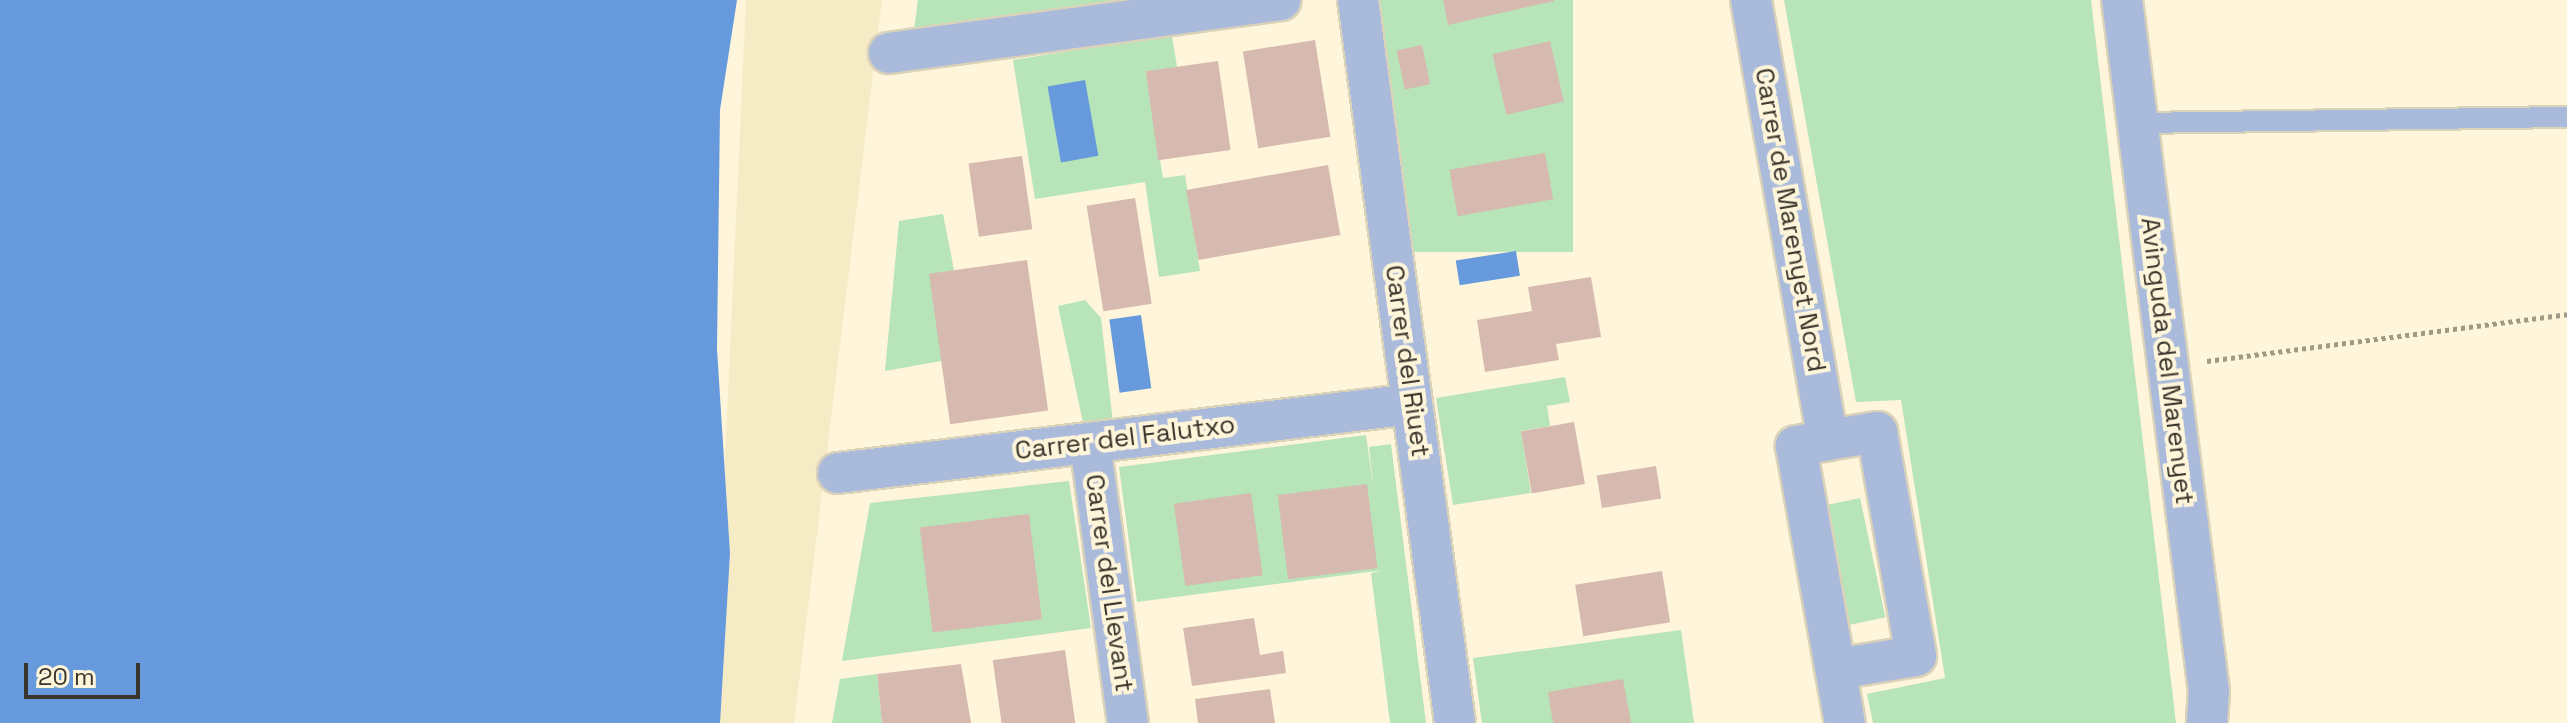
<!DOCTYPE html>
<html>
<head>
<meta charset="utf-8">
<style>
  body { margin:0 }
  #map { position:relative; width:2567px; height:723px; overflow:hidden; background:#fef5da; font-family:"Space Grotesk",sans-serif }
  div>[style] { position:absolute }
  .green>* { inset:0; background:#b7e4b8; transform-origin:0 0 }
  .sand>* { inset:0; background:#f5ecc6 }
  .water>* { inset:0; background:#679add; transform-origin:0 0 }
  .building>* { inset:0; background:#d7baaf; transform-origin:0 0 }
  .path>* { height:5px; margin-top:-2.5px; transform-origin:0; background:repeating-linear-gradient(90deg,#9f9986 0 4px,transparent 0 8px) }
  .roads { filter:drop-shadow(2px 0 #dbd2ba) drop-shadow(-2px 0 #dbd2ba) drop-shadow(0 2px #dbd2ba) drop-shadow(0 -2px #dbd2ba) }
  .lane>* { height:20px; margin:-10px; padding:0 10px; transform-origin:10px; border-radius:10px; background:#a9badb }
  .street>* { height:40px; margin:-20px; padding:0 20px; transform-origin:20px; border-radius:20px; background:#a9badb }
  span { translate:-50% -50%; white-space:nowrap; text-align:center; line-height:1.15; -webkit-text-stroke:8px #fef5da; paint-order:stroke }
  .street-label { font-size:26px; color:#39352b }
  .scale { position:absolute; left:24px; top:663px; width:116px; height:36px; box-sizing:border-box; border:4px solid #39352b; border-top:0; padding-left:10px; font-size:24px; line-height:28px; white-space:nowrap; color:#39352b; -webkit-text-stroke:6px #fef5da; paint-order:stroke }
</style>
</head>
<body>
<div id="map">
  <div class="green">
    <i style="clip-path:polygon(918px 0,1166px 0,913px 37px)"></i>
    <i style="left:1380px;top:0;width:193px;height:252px"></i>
    <i style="clip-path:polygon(1784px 0,2091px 0,2176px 723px,1873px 723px,1867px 694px,1945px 678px,1901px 400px,1856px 402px)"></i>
    <i style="clip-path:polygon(1172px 35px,1177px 67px,1146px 73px,1163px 178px,1185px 175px,1200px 271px,1159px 277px,1145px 182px,1035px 199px,1013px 60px)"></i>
    <i style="clip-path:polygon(943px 214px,954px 270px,941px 361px,885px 371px,899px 221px)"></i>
    <i style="clip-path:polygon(1085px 300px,1101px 318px,1113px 423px,1084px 427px,1058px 306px)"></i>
    <i style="clip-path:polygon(1565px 377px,1570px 402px,1547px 406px,1550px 426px,1521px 431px,1531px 493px,1453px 505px,1436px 398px)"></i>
    <i style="clip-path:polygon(1366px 435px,1373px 486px,1369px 447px,1391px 444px,1426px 723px,1390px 723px,1371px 573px,1384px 570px,1137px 602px,1119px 467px)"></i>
    <i style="clip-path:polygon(1069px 481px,1091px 628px,842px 661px,870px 503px)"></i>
    <i style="left:1860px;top:498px;width:122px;height:36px;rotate:78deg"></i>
    <i style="clip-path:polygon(1681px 630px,1694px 723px,1482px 723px,1473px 658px)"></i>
    <i style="clip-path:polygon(877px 674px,882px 723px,832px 723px,840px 679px)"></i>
  </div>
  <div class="sand">
    <i style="clip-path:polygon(746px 0,882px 0,794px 723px,713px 723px)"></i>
  </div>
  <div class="water">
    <i style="clip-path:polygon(0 0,737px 0,720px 110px,717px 349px,730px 553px,720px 723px,0 723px)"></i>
    <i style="left:1085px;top:80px;width:77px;height:38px;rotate:80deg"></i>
    <i style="left:1516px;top:251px;width:25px;height:61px;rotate:81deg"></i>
    <i style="left:1141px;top:315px;width:74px;height:32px;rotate:82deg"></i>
  </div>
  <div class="building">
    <i style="clip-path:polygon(1443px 0,1554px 0,1554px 1px,1448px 25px)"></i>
    <i style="left:1315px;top:40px;width:98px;height:73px;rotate:81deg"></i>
    <i style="left:1550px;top:41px;width:62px;height:59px;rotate:77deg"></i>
    <i style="left:1422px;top:45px;width:40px;height:26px;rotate:78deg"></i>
    <i style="left:1218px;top:61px;width:90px;height:73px;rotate:82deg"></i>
    <i style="left:1545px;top:153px;width:47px;height:97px;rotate:80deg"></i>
    <i style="left:1022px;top:156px;width:74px;height:54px;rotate:82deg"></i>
    <i style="left:1328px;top:165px;width:71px;height:144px;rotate:80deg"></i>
    <i style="left:1135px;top:198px;width:107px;height:49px;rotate:81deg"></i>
    <i style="left:1027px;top:260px;width:152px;height:99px;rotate:82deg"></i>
    <i style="clip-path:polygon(1591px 277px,1601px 337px,1556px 344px,1559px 360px,1485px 372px,1477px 320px,1532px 311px,1528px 287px)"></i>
    <i style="left:1574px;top:422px;width:63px;height:54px;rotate:80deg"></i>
    <i style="left:1656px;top:466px;width:33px;height:60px;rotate:81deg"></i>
    <i style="left:1367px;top:484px;width:85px;height:90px;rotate:83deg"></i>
    <i style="left:1251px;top:493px;width:83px;height:78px;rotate:82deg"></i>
    <i style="left:1029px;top:514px;width:106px;height:110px;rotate:83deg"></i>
    <i style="left:1662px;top:571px;width:52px;height:88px;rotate:81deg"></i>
    <i style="clip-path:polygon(1254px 618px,1260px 655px,1283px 651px,1286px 673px,1192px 686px,1183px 628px)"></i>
    <i style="left:1065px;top:650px;width:74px;height:73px;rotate:82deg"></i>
    <i style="clip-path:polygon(961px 664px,971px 723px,882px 723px,877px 674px)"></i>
    <i style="clip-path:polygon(1623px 679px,1631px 723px,1553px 723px,1548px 692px)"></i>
    <i style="clip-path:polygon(1270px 689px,1275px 723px,1198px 723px,1195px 699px)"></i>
  </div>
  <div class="path">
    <i style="left:2207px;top:361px;width:363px;rotate:-7.4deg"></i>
  </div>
  <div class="roads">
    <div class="lane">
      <i style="left:2137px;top:123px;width:430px;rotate:-0.8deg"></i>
    </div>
    <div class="street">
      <i style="left:1358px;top:0;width:729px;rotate:82.36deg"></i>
      <i style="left:1751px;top:0;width:447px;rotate:80.1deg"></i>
      <i style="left:1828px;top:440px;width:33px;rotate:169deg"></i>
      <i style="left:1796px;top:446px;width:281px;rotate:80deg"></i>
      <i style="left:2122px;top:0;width:697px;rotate:82.83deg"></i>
      <i style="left:2209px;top:692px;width:31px;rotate:94deg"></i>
      <i style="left:889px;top:53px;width:395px;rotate:-7.7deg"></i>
      <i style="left:1828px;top:440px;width:50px;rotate:-9.3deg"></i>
      <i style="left:1877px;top:432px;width:227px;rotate:80.1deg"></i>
      <i style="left:1916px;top:656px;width:81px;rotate:170.8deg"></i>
      <i style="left:1090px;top:443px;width:283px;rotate:82.3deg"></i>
      <i style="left:838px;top:473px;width:578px;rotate:-6.85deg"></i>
    </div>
  </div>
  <div class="street-label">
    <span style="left:1790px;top:220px;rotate:80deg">Carrer de Marenyet Nord</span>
    <span style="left:1407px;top:361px;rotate:82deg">Carrer del Riuet</span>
    <span style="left:2167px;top:361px;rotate:83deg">Avinguda del Marenyet</span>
    <span style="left:1125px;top:438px;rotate:-7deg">Carrer del Falutxo</span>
    <span style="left:1109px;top:583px;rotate:82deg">Carrer del Llevant</span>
  </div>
  <div class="scale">20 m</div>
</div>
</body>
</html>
